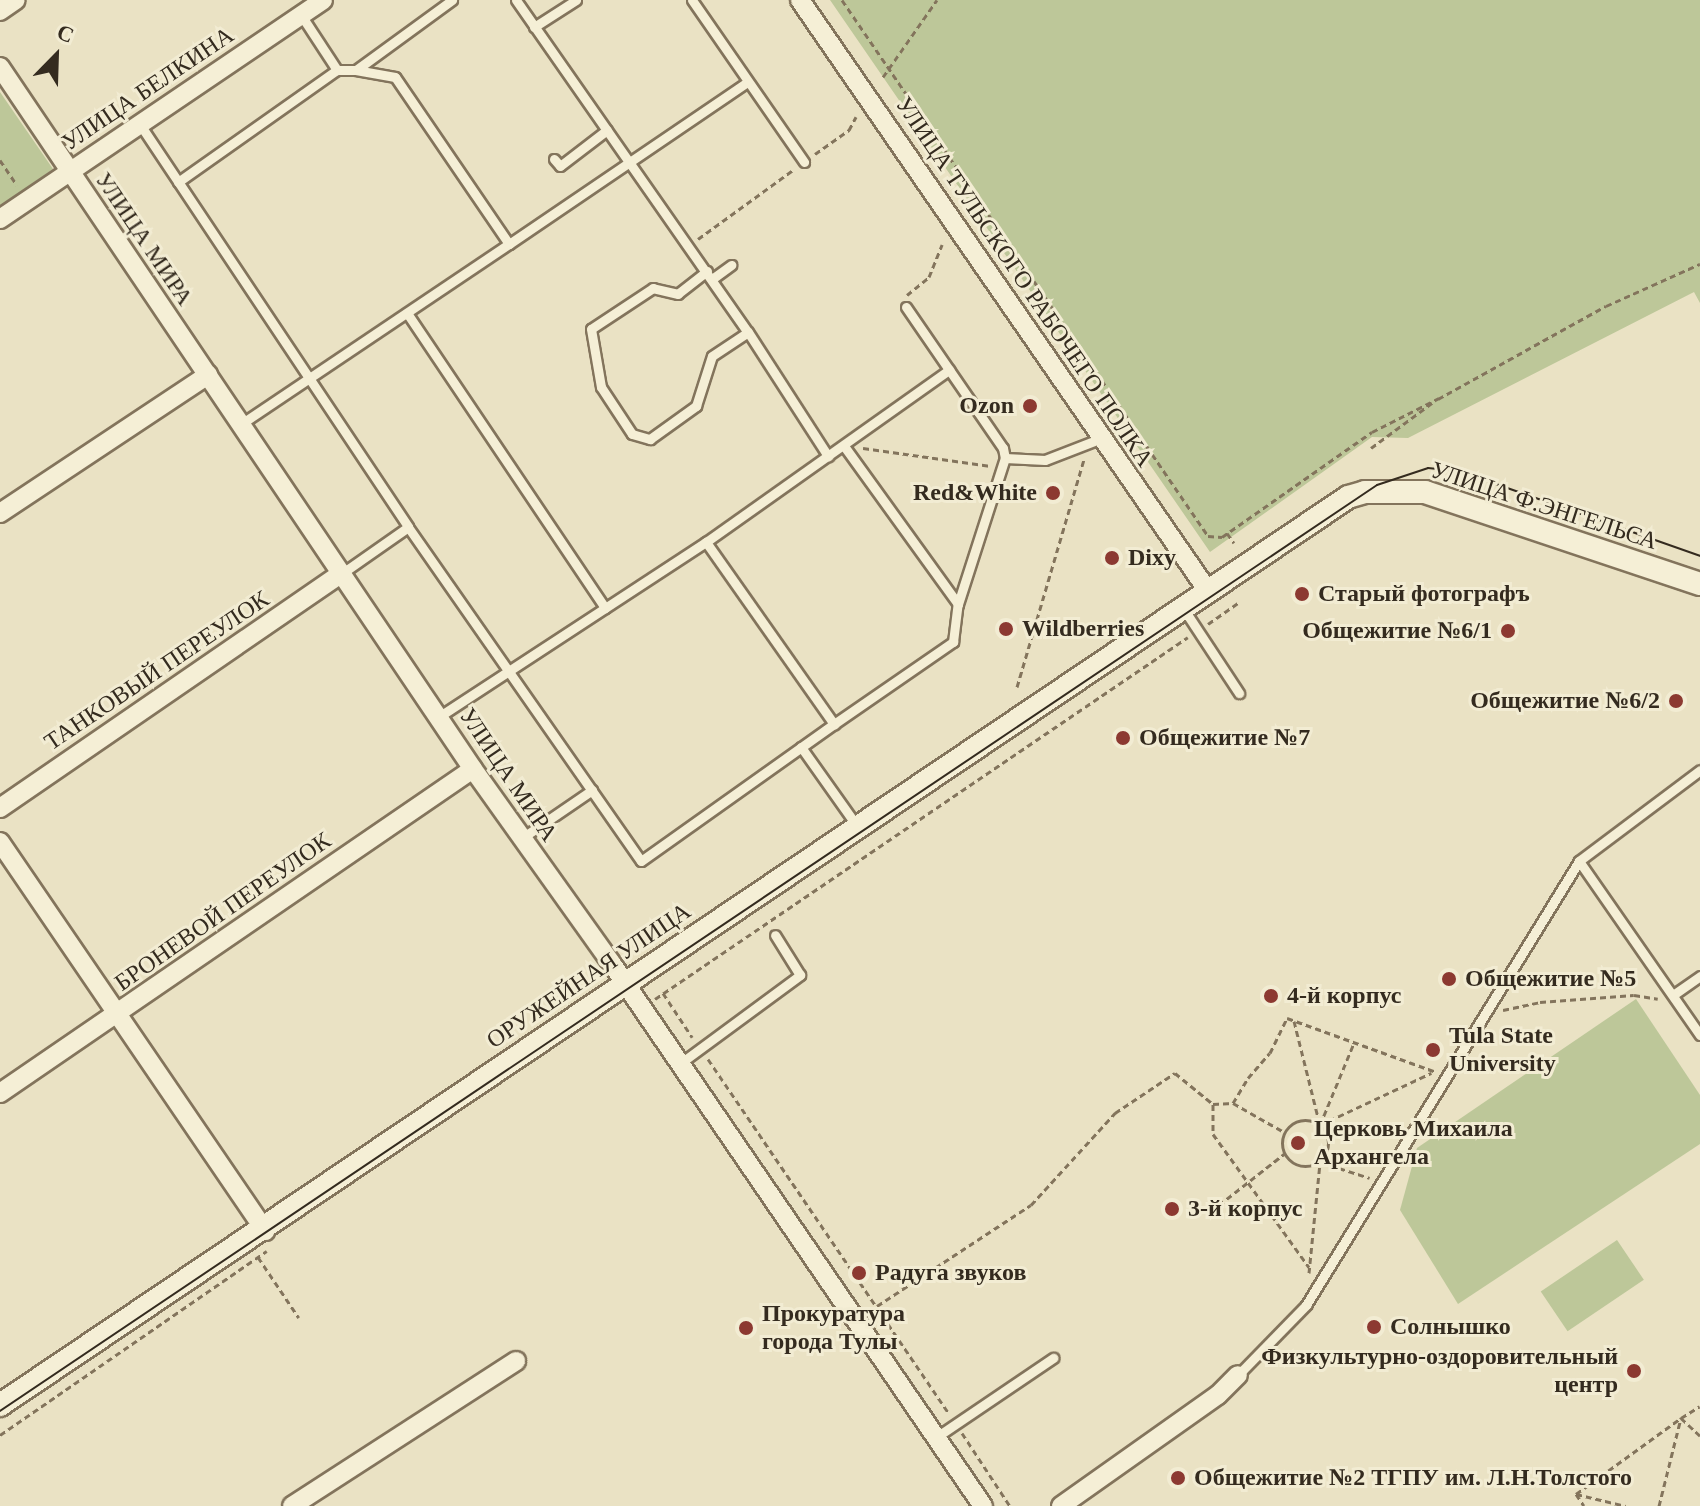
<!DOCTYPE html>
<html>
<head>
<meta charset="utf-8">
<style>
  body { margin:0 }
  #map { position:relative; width:1700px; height:1506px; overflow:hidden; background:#eae2c4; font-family:"Times New Roman",serif }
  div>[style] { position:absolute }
  .green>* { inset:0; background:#bdc799; transform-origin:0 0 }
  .path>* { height:3px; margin-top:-1.5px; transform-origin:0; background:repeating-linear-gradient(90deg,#83745c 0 6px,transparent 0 10px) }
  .path>.ring { margin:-1.5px; padding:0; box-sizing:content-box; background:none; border:3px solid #83745c; border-radius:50% }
  .roads { filter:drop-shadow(2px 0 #83745c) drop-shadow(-2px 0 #83745c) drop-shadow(0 2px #83745c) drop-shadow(0 -2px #83745c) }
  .service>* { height:9px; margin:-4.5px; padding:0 4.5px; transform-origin:4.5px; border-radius:4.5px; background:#f5efd6 }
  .minor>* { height:18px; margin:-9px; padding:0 9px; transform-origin:9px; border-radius:9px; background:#f5efd6 }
  .tertiary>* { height:22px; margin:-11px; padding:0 11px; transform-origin:11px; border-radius:11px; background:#f5efd6 }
  .tram>* { height:2px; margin:-1px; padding:0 1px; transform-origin:1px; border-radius:1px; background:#342b1f }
  .dots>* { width:22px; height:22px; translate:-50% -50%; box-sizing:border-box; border:4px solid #f2ecd3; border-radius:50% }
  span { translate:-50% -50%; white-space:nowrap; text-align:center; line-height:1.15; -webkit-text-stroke:6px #f2ecd3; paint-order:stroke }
  .street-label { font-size:24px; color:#342b1f }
  .poi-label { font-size:24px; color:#342b1f; font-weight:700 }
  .right { translate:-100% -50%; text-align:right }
  .left { translate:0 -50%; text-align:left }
  .north { position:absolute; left:16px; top:16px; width:80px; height:80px; -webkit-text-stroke:6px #f2ecd3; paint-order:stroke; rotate:23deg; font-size:22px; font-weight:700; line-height:32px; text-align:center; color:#342b1f }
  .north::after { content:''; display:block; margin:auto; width:28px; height:36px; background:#342b1f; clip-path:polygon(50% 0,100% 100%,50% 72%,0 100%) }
</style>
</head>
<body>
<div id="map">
  <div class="green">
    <i style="clip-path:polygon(830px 0,1700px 0,1700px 303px,1694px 292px,1408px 438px,1372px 437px,1210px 552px)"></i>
    <i style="clip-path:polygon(0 92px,53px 169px,0 206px)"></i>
    <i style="clip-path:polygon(1636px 999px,1700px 1095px,1700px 1144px,1458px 1304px,1400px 1210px,1417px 1148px)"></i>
    <i style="left:1617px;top:1240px;width:48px;height:92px;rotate:56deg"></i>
  </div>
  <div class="path">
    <i style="left:842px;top:0;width:649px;rotate:55.67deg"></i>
    <i style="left:1208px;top:536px;width:14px;rotate:4deg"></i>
    <i style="left:1222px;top:537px;width:183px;rotate:-35deg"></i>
    <i style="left:1372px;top:432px;width:75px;rotate:-26.9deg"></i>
    <i style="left:883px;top:77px;width:94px;rotate:-55deg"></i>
    <i style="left:815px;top:154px;width:42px;rotate:-35.2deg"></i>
    <i style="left:849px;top:130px;width:15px;rotate:-62deg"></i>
    <i style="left:0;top:160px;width:30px;rotate:56deg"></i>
    <i style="left:698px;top:239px;width:117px;rotate:-36deg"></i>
    <i style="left:907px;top:295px;width:28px;rotate:-39deg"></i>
    <i style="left:929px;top:277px;width:35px;rotate:-68deg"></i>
    <i style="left:1438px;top:399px;width:192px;rotate:-29deg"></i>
    <i style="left:1606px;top:306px;width:103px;rotate:-24.1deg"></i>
    <i style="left:863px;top:448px;width:129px;rotate:8deg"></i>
    <i style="left:1371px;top:448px;width:76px;rotate:-36.4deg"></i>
    <i style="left:1227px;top:533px;width:12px;rotate:55deg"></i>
    <i style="left:1208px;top:624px;width:37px;rotate:-35deg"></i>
    <i style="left:1017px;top:687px;width:238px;rotate:-73.6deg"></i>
    <i style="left:663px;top:993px;width:53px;rotate:56.6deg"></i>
    <i style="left:655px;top:999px;width:644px;rotate:-34.18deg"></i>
    <i style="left:1503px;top:1010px;width:38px;rotate:-12deg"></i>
    <i style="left:1540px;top:1002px;width:94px;rotate:-4.3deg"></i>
    <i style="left:1634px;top:995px;width:24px;rotate:9deg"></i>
    <i style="left:1294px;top:1021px;width:107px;rotate:76deg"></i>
    <i style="left:708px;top:1059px;width:428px;rotate:55.8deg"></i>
    <i style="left:1233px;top:1103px;width:59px;rotate:29.6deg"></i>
    <i style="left:1213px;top:1104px;width:20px;rotate:-3deg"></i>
    <i style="left:1233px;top:1103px;width:29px;rotate:-59deg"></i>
    <i style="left:1248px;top:1078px;width:33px;rotate:-49deg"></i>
    <i style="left:1270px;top:1053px;width:39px;rotate:-64deg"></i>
    <i style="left:1287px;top:1018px;width:158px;rotate:19.9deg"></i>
    <i class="ring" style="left:1282px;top:1120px;width:43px;height:43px"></i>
    <i style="left:1320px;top:1125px;width:123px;rotate:-25.1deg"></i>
    <i style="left:1320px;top:1125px;width:89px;rotate:-67.5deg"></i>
    <i style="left:1219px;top:1205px;width:83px;rotate:-38.1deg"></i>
    <i style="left:258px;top:1257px;width:73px;rotate:56.1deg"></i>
    <i style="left:1309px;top:1273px;width:112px;rotate:-84.3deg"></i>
    <i style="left:1320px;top:1162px;width:52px;rotate:17.7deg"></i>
    <i style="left:877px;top:1306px;width:184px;rotate:-33.3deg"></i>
    <i style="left:1031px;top:1205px;width:125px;rotate:-47.6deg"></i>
    <i style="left:1115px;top:1113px;width:72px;rotate:-33.7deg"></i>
    <i style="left:1175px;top:1073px;width:49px;rotate:39.2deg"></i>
    <i style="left:1213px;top:1104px;width:30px;rotate:90deg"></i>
    <i style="left:1213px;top:1134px;width:164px;rotate:54.2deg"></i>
    <i style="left:962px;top:1433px;width:87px;rotate:56.7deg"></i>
    <i style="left:0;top:1435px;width:324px;rotate:-34.6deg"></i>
    <i style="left:1576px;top:1494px;width:130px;rotate:-35.9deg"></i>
    <i style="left:1681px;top:1418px;width:26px;rotate:43deg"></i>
    <i style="left:1576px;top:1494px;width:51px;rotate:13.5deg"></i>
    <i style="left:1576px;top:1494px;width:14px;rotate:56deg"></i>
    <i style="left:1659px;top:1506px;width:91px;rotate:-76deg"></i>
    <i style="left:1681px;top:1418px;width:22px;rotate:-32deg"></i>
  </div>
  <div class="roads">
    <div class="service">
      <i style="left:516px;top:0;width:405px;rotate:55.1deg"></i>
      <i style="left:748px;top:332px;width:148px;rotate:57.2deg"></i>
      <i style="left:692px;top:0;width:197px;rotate:55.3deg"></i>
      <i style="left:534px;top:27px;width:50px;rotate:-32.7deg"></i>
      <i style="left:337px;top:70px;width:19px"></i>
      <i style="left:356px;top:70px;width:119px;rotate:-36.1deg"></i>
      <i style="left:139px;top:123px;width:485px;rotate:56.3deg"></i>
      <i style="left:408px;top:527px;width:407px;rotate:55.1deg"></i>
      <i style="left:641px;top:861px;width:237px;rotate:-35.4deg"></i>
      <i style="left:554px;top:159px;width:9px;rotate:49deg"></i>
      <i style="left:560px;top:166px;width:59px;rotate:-37.5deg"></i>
      <i style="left:178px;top:182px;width:194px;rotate:-35.2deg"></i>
      <i style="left:337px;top:70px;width:66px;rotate:-123.2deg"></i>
      <i style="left:509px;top:244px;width:288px;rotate:-34.2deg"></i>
      <i style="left:707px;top:271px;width:37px;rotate:142deg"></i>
      <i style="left:678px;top:294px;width:26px;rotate:-167deg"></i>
      <i style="left:653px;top:288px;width:74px;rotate:146.5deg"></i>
      <i style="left:591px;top:329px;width:59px;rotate:80.2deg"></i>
      <i style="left:601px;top:387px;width:56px;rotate:56.6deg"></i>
      <i style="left:632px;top:434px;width:19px;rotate:16deg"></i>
      <i style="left:650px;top:439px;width:57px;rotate:-35.7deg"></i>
      <i style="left:696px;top:406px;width:52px;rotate:-72.3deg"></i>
      <i style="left:712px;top:356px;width:43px;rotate:-33.7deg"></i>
      <i style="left:712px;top:279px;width:24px;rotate:-36deg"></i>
      <i style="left:906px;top:307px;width:171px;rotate:55.5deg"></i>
      <i style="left:1003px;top:448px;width:10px;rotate:79deg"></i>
      <i style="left:1005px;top:458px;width:40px;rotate:2.9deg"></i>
      <i style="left:1045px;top:460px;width:61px;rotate:-21.1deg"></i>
      <i style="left:407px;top:313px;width:355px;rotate:56.1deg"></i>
      <i style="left:605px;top:608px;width:197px;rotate:146.8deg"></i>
      <i style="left:241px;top:424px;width:323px;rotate:-33.9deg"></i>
      <i style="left:509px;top:244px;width:202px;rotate:-124.3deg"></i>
      <i style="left:395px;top:77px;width:40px;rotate:-170deg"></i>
      <i style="left:844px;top:446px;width:195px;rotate:54.2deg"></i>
      <i style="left:958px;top:604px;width:153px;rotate:-72.2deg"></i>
      <i style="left:706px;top:542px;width:223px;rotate:54.9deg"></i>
      <i style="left:834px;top:724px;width:145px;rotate:-34.6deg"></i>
      <i style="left:953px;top:642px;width:38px;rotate:-83deg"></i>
      <i style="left:341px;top:574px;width:82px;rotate:-35deg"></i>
      <i style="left:605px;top:608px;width:121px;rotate:-33.2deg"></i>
      <i style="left:706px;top:542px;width:298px;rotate:-35.3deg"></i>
      <i style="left:1183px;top:608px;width:102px;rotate:56.6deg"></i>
      <i style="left:801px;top:747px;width:97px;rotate:54.7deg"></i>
      <i style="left:522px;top:838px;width:85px;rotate:-34.4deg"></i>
      <i style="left:1579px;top:861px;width:212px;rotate:55.2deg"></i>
      <i style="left:1673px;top:995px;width:33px;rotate:-35deg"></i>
      <i style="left:678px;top:1065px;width:152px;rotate:-36.4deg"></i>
      <i style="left:800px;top:975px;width:47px;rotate:-122deg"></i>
      <i style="left:1238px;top:1375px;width:98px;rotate:-45.8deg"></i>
      <i style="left:1306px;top:1305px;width:521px;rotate:-58.41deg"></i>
      <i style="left:1579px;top:861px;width:151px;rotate:-36.9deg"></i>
      <i style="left:935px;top:1438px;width:143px;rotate:-34.1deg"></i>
    </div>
    <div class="minor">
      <i style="left:800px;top:0;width:718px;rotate:55.38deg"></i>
      <i style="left:0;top:11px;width:19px;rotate:-35deg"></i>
      <i style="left:0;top:67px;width:846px;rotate:56.03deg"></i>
      <i style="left:473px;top:769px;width:239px;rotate:54.5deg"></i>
      <i style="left:612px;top:964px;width:657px;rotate:55.61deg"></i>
      <i style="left:0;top:219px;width:390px;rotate:-34.1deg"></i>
      <i style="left:0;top:513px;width:250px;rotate:-33.6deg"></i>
      <i style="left:0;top:808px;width:414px;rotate:-34.5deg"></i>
      <i style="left:0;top:842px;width:471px;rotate:55.7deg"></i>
      <i style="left:0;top:1093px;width:573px;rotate:-34.41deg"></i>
      <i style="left:292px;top:1506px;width:267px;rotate:-32.9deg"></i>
      <i style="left:1061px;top:1506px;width:192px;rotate:-35.3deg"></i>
      <i style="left:1218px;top:1395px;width:28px;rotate:-45deg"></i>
    </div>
    <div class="tertiary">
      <i style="left:0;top:1405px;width:1625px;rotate:-33.96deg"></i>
      <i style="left:1348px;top:497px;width:18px;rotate:-16deg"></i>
      <i style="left:1365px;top:492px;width:60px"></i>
      <i style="left:1425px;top:492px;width:290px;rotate:18.5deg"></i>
    </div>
  </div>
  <div class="tram">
    <i style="left:0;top:1411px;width:1659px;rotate:-33.92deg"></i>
    <i style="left:1377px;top:485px;width:54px;rotate:-18.4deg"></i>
    <i style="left:1428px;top:468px;width:31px;rotate:6deg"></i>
    <i style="left:1459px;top:471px;width:256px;rotate:19.4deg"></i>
  </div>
  <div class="dots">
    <i style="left:1030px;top:406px;background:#8c3931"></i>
    <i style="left:1053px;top:493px;background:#8c3931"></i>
    <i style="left:1112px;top:558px;background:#8c3931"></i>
    <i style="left:1302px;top:594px;background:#8c3931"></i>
    <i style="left:1006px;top:629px;background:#8c3931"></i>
    <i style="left:1508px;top:631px;background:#8c3931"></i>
    <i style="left:1676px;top:701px;background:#8c3931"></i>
    <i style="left:1123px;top:738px;background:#8c3931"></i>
    <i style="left:1449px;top:979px;background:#8c3931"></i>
    <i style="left:1271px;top:996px;background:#8c3931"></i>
    <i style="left:1433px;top:1050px;background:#8c3931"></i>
    <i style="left:1298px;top:1143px;background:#8c3931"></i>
    <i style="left:1172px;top:1209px;background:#8c3931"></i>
    <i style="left:859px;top:1273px;background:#8c3931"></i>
    <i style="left:1374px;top:1327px;background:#8c3931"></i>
    <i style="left:746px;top:1328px;background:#8c3931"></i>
    <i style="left:1634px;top:1371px;background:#8c3931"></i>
    <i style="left:1178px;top:1478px;background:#8c3931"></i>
  </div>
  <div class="street-label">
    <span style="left:148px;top:89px;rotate:-34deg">УЛИЦА БЕЛКИНА</span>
    <span style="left:144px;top:239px;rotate:56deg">УЛИЦА МИРА</span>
    <span style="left:1024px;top:282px;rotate:56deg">УЛИЦА ТУЛЬСКОГО РАБОЧЕГО ПОЛКА</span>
    <span style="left:1544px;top:506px;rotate:18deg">УЛИЦА Ф.ЭНГЕЛЬСА</span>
    <span style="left:157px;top:671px;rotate:-34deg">ТАНКОВЫЙ ПЕРЕУЛОК</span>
    <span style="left:508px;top:775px;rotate:56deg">УЛИЦА МИРА</span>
    <span style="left:223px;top:912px;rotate:-35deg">БРОНЕВОЙ ПЕРЕУЛОК</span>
    <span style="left:589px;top:976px;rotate:-34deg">ОРУЖЕЙНАЯ УЛИЦА</span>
  </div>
  <div class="poi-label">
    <span class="right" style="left:1014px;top:406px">Ozon</span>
    <span class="right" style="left:1037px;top:493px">Red&amp;White</span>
    <span class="left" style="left:1128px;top:558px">Dixy</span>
    <span class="left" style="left:1318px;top:594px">Старый фотографъ</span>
    <span class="left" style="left:1022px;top:629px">Wildberries</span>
    <span class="right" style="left:1492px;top:631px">Общежитие №6/1</span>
    <span class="right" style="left:1660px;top:701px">Общежитие №6/2</span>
    <span class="left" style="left:1139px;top:738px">Общежитие №7</span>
    <span class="left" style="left:1465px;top:979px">Общежитие №5</span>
    <span class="left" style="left:1287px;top:996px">4-й корпус</span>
    <span class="left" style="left:1449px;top:1050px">Tula State<br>University</span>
    <span class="left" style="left:1314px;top:1143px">Церковь Михаила<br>Архангела</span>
    <span class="left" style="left:1188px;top:1209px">3-й корпус</span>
    <span class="left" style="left:875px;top:1273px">Радуга звуков</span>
    <span class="left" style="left:762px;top:1328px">Прокуратура<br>города Тулы</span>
    <span class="left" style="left:1390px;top:1327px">Солнышко</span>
    <span class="right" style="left:1618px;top:1371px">Физкультурно-оздоровительный<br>центр</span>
    <span class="left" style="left:1194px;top:1478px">Общежитие №2 ТГПУ им. Л.Н.Толстого</span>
  </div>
  <div class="north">С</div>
</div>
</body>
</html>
